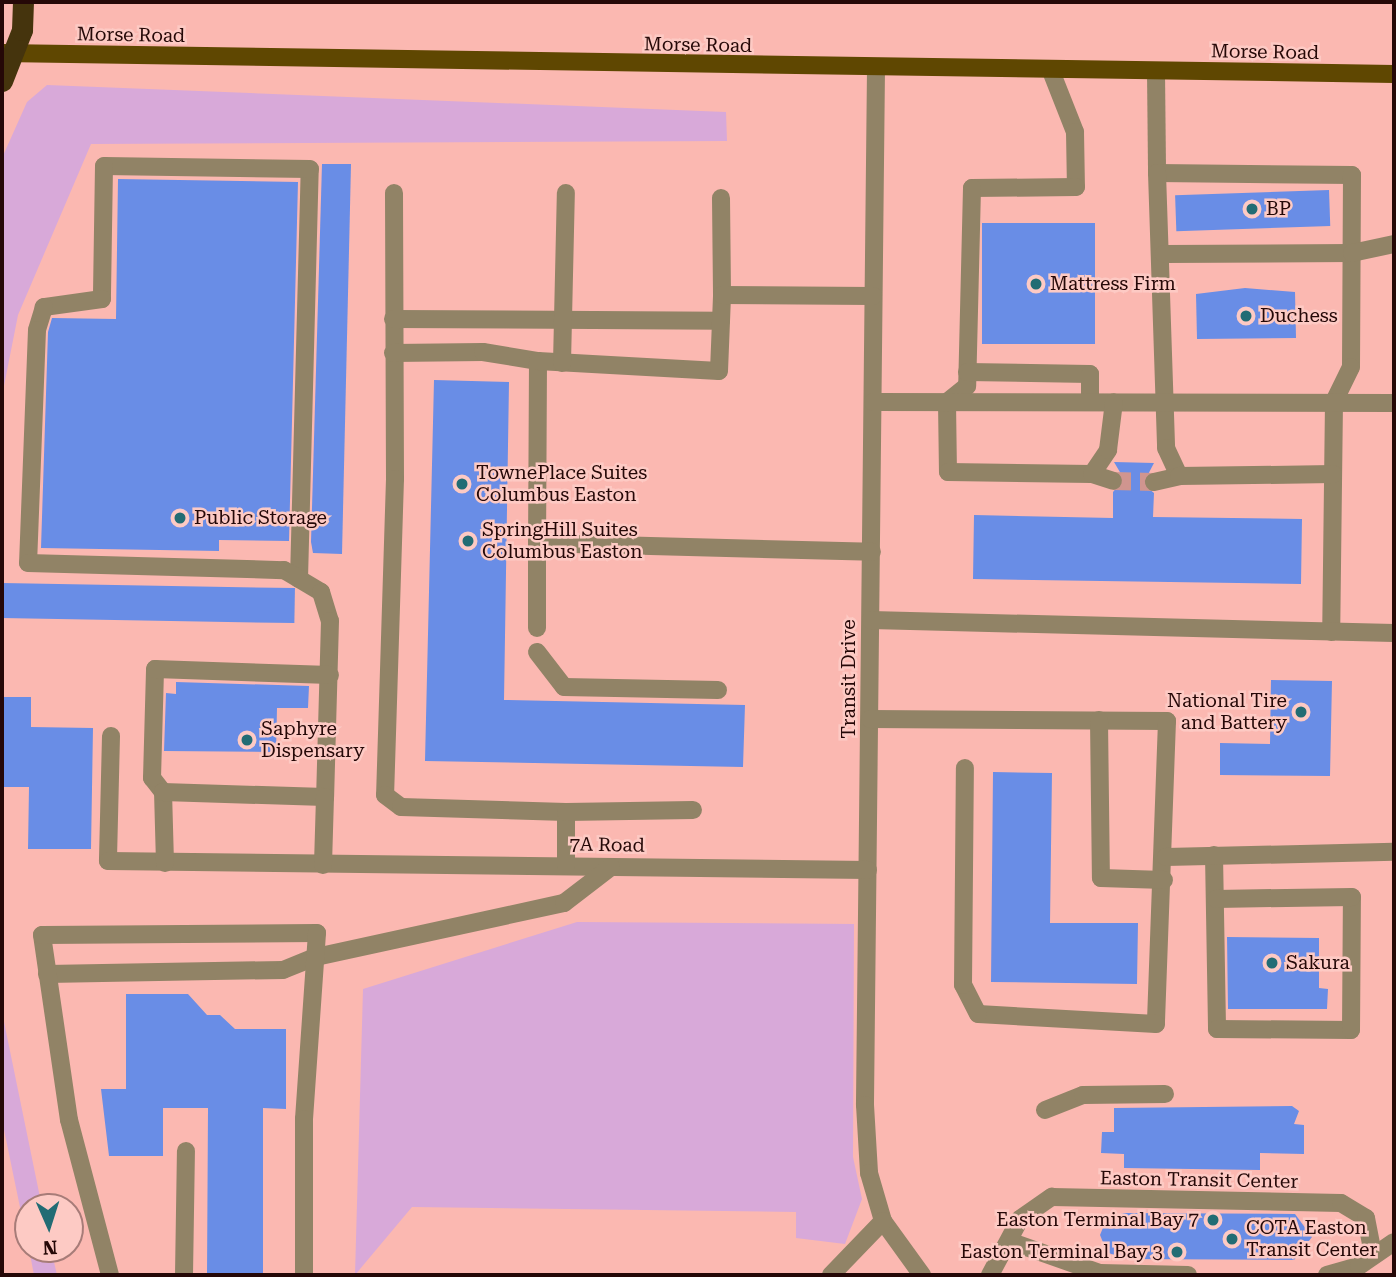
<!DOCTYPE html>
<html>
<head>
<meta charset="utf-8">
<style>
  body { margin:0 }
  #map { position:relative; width:1396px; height:1277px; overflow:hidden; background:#fbb8b1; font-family:"Roboto Serif",serif }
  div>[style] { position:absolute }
  .green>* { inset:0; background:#d8a9d9 }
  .building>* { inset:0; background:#698de6; transform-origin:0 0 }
  .minor-tunnel>* { height:18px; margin-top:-9px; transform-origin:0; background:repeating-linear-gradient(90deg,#d0958f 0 18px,transparent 0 27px) }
  .minor>* { height:18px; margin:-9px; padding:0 9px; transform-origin:9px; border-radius:9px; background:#918366 }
  .major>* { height:18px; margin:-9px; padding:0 9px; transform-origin:9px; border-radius:9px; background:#5f4701 }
  .highway>* { height:21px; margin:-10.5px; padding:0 10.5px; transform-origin:10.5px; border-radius:10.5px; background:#45340d }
  .dots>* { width:19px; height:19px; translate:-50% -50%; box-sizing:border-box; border:4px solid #fdcac4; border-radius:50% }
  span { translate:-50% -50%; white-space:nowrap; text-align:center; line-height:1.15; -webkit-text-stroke:5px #fdcac4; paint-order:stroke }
  .street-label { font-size:19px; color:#250807 }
  .poi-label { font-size:19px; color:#250807 }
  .left { translate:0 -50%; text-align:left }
  .right { translate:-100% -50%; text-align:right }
  .frame { position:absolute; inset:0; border:4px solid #250807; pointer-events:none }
  .north { position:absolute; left:14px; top:1193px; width:70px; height:70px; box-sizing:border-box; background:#fdcac4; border:2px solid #a77c78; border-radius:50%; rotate:177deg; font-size:19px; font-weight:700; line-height:28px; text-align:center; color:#250807 }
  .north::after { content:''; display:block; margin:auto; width:24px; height:32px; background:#226c74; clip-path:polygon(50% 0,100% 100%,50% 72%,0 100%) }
</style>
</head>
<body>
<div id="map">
  <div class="green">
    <i style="clip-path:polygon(47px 85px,726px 112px,727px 141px,91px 144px,18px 315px,2px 396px,2px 158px,27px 102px)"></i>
    <i style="clip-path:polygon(577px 922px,854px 924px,853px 1157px,862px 1199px,845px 1244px,796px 1238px,796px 1212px,412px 1207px,355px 1275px,363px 989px)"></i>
    <i style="clip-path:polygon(2px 1012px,42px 1207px,28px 1207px,28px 1246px,2px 1120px)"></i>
    <i style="clip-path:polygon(29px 1249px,51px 1249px,57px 1275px,34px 1275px)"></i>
  </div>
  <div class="building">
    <i style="clip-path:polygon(322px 164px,351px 164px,342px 554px,313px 553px,311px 542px)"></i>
    <i style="clip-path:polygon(118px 179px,298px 182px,289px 541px,219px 540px,219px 551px,41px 548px,48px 332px,52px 318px,116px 319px)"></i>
    <i style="left:1329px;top:190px;width:36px;height:154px;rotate:88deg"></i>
    <i style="left:1095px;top:223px;width:121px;height:113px;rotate:90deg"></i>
    <i style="clip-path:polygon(1245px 288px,1295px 292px,1296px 338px,1197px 339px,1196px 294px)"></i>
    <i style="clip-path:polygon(434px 380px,509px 382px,504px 700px,745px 705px,743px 767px,425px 761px)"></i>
    <i style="clip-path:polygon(1114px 462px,1154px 463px,1143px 484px,1154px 493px,1153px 517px,1302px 519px,1301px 584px,973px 579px,974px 515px,1113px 518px,1113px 492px,1124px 479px)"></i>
    <i style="left:2px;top:583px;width:293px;height:35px;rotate:1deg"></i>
    <i style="clip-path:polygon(1271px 680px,1332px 681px,1330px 776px,1220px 775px,1220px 743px,1270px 744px)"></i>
    <i style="clip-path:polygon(176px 682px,309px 686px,308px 708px,277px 708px,276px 752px,164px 751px,166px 693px,176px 694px)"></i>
    <i style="clip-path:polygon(2px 697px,31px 697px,31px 727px,93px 728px,91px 849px,28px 849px,29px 787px,2px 787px)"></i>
    <i style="clip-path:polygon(993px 772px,1052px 773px,1050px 923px,1138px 923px,1137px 984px,991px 982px)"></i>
    <i style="clip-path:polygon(1227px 937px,1319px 938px,1319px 988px,1328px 989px,1327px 1009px,1228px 1009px)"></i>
    <i style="clip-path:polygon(126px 994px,188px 994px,207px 1015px,220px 1015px,235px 1029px,286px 1029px,286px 1109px,263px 1108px,263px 1275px,207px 1275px,208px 1108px,163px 1108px,163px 1156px,109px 1156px,101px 1089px,126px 1089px)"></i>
    <i style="clip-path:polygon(1292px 1106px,1299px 1111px,1294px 1124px,1304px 1125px,1304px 1154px,1260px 1153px,1260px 1170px,1124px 1168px,1124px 1154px,1101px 1153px,1102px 1132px,1114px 1132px,1114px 1108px)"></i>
    <i style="clip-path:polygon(1124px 1213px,1295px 1214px,1312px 1237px,1294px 1260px,1122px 1259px,1107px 1252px,1100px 1235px,1107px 1218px)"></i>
  </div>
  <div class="minor-tunnel">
    <i style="left:1113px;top:481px;width:41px;rotate:1.4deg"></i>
  </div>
  <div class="minor">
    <i style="left:876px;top:69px;width:1036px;rotate:90.61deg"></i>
    <i style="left:865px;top:1105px;width:68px;rotate:86.6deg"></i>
    <i style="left:869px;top:1173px;width:50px;rotate:73.7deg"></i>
    <i style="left:883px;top:1221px;width:67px;rotate:54.2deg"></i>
    <i style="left:1051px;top:71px;width:66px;rotate:68.5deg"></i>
    <i style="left:1075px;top:132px;width:55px;rotate:89deg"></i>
    <i style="left:1076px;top:187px;width:104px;rotate:179.4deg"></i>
    <i style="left:972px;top:188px;width:198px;rotate:91.4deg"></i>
    <i style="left:967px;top:386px;width:26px;rotate:141deg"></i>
    <i style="left:947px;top:402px;width:70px;rotate:89.2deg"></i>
    <i style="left:948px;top:472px;width:144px;rotate:0.8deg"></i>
    <i style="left:1092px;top:474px;width:22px;rotate:18deg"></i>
    <i style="left:1156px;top:72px;width:101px;rotate:89.4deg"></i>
    <i style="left:1157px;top:173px;width:195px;rotate:0.6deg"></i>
    <i style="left:1352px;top:175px;width:192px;rotate:90.3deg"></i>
    <i style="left:1351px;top:367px;width:39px;rotate:116deg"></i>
    <i style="left:1334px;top:402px;width:230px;rotate:90.7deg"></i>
    <i style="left:1157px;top:173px;width:275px;rotate:88.1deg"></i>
    <i style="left:1166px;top:448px;width:31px;rotate:65deg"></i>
    <i style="left:394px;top:193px;width:286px;rotate:89.8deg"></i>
    <i style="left:395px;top:479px;width:316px;rotate:91.8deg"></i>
    <i style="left:385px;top:795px;width:20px;rotate:37deg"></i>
    <i style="left:401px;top:807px;width:165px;rotate:1.7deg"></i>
    <i style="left:721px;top:198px;width:97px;rotate:89.4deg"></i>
    <i style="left:1164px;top:254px;width:188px;rotate:-0.3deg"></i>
    <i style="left:1352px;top:253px;width:43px;rotate:-12.1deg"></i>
    <i style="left:393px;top:319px;width:328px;rotate:0.3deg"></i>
    <i style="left:393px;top:353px;width:90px;rotate:-0.6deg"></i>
    <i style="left:483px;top:352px;width:56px;rotate:9.3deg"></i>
    <i style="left:538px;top:361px;width:182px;rotate:90.3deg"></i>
    <i style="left:537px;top:543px;width:335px;rotate:1.5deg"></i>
    <i style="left:538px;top:361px;width:181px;rotate:3.2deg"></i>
    <i style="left:719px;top:371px;width:76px;rotate:-87.7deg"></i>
    <i style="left:722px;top:295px;width:151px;rotate:0.4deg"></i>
    <i style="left:562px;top:363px;width:170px;rotate:-88.7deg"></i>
    <i style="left:967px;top:372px;width:123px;rotate:0.9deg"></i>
    <i style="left:1090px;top:374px;width:28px;rotate:90deg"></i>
    <i style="left:873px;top:402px;width:521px;rotate:0.11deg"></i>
    <i style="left:1092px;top:474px;width:29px;rotate:-56deg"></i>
    <i style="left:1108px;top:450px;width:48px;rotate:-82.9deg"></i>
    <i style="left:1154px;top:482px;width:26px;rotate:-13deg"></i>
    <i style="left:1179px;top:476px;width:154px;rotate:-0.7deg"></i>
    <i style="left:537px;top:543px;width:85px;rotate:90deg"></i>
    <i style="left:299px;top:579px;width:410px;rotate:-88.5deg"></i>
    <i style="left:310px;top:169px;width:206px;rotate:-179.2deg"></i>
    <i style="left:104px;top:166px;width:133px;rotate:90.9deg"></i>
    <i style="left:102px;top:299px;width:59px;rotate:172.1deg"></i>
    <i style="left:44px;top:307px;width:24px;rotate:107deg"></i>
    <i style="left:37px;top:330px;width:233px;rotate:92.2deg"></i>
    <i style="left:28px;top:563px;width:256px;rotate:1.6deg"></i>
    <i style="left:284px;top:570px;width:43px;rotate:30.7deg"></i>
    <i style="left:321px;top:592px;width:30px;rotate:73deg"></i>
    <i style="left:330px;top:621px;width:176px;rotate:91.6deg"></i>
    <i style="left:871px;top:620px;width:523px;rotate:1.42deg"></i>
    <i style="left:537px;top:652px;width:44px;rotate:52.4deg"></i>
    <i style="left:564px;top:687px;width:154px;rotate:1.1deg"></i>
    <i style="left:870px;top:719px;width:297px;rotate:0.4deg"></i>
    <i style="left:1167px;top:721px;width:303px;rotate:92.1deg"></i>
    <i style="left:1156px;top:1024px;width:178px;rotate:-176.8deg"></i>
    <i style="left:978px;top:1014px;width:33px;rotate:-117deg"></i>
    <i style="left:963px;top:985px;width:217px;rotate:-89.5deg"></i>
    <i style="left:1099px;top:720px;width:158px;rotate:89.3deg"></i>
    <i style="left:1101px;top:878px;width:63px;rotate:1.8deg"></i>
    <i style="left:111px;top:736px;width:125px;rotate:91.4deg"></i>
    <i style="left:108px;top:861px;width:760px;rotate:0.68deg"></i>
    <i style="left:163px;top:792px;width:18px;rotate:-128deg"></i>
    <i style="left:152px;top:778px;width:109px;rotate:-88.4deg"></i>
    <i style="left:155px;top:669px;width:175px;rotate:2deg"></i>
    <i style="left:1214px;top:855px;width:174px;rotate:89deg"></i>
    <i style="left:1217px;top:1029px;width:134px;rotate:0.4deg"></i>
    <i style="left:1351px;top:1030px;width:133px;rotate:-89.6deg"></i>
    <i style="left:1352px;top:897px;width:136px;rotate:179.2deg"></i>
    <i style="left:1166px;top:857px;width:228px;rotate:-1.3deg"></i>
    <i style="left:165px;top:863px;width:71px;rotate:-91.6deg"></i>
    <i style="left:163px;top:792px;width:162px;rotate:1.8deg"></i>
    <i style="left:325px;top:797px;width:68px;rotate:91.7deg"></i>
    <i style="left:566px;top:866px;width:54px;rotate:-90deg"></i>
    <i style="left:566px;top:812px;width:127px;rotate:-0.9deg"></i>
    <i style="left:47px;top:974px;width:236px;rotate:-1deg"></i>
    <i style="left:283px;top:970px;width:35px;rotate:-22deg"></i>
    <i style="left:316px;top:957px;width:254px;rotate:-12.3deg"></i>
    <i style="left:564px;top:903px;width:59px;rotate:-37.5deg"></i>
    <i style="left:1045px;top:1110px;width:41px;rotate:-21.5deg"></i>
    <i style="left:1083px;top:1095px;width:82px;rotate:-0.7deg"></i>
    <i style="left:1009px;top:1241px;width:96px;rotate:19.4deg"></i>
    <i style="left:1100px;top:1273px;width:88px;rotate:1.3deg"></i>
    <i style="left:110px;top:1275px;width:160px;rotate:-104.8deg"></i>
    <i style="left:69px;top:1120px;width:187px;rotate:-98.3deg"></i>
    <i style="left:42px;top:935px;width:275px;rotate:-0.4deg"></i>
    <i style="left:317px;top:933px;width:186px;rotate:94deg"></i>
    <i style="left:304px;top:1119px;width:156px;rotate:90deg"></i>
    <i style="left:184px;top:1275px;width:124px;rotate:-89.1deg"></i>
    <i style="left:831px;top:1275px;width:75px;rotate:-46.1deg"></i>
    <i style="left:990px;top:1275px;width:64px;rotate:-61.8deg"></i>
    <i style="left:1020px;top:1219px;width:39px;rotate:-35deg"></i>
    <i style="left:1052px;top:1197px;width:289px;rotate:1.2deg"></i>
    <i style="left:1341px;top:1203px;width:29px;rotate:31deg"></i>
    <i style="left:1366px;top:1218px;width:38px;rotate:79deg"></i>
    <i style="left:1327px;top:1275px;width:33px;rotate:-16deg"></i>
    <i style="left:1359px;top:1266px;width:42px;rotate:-34.4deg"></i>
  </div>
  <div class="major">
    <i style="left:2px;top:53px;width:1392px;rotate:0.86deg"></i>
  </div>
  <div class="highway">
    <i style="left:2px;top:81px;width:55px;rotate:-68.6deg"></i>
    <i style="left:22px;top:30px;width:28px;rotate:-88deg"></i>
  </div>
  <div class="dots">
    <i style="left:1252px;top:209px;background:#226c74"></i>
    <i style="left:1036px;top:284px;background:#226c74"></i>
    <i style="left:1246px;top:316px;background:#226c74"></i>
    <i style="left:462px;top:484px;background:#226c74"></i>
    <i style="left:180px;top:518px;background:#226c74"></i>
    <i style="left:468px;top:541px;background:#226c74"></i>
    <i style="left:1301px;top:712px;background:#226c74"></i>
    <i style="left:247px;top:740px;background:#226c74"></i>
    <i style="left:1272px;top:963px;background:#226c74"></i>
    <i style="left:1213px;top:1220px;background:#226c74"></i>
    <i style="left:1232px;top:1239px;background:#226c74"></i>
    <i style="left:1177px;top:1252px;background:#226c74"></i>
  </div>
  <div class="street-label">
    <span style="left:131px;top:35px;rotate:1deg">Morse Road</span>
    <span style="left:698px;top:45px;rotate:1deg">Morse Road</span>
    <span style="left:1265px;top:52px;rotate:1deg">Morse Road</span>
    <span style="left:849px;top:679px;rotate:-90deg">Transit Drive</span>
    <span style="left:607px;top:845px;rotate:1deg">7A Road</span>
    <span style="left:1199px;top:1180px;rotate:1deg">Easton Transit Center</span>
  </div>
  <div class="poi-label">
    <span class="left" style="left:1266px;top:209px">BP</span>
    <span class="left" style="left:1050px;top:284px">Mattress Firm</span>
    <span class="left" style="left:1260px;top:316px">Duchess</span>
    <span class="left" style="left:476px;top:484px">TownePlace Suites<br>Columbus Easton</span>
    <span class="left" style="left:194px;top:518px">Public Storage</span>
    <span class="left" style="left:482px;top:541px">SpringHill Suites<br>Columbus Easton</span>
    <span class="right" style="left:1287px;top:712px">National Tire<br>and Battery</span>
    <span class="left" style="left:261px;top:740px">Saphyre<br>Dispensary</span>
    <span class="left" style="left:1286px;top:963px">Sakura</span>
    <span class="right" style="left:1199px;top:1220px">Easton Terminal Bay 7</span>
    <span class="left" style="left:1246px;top:1239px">COTA Easton<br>Transit Center</span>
    <span class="right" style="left:1163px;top:1252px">Easton Terminal Bay 3</span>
  </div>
  <div class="frame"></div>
  <div class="north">N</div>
</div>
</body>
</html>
